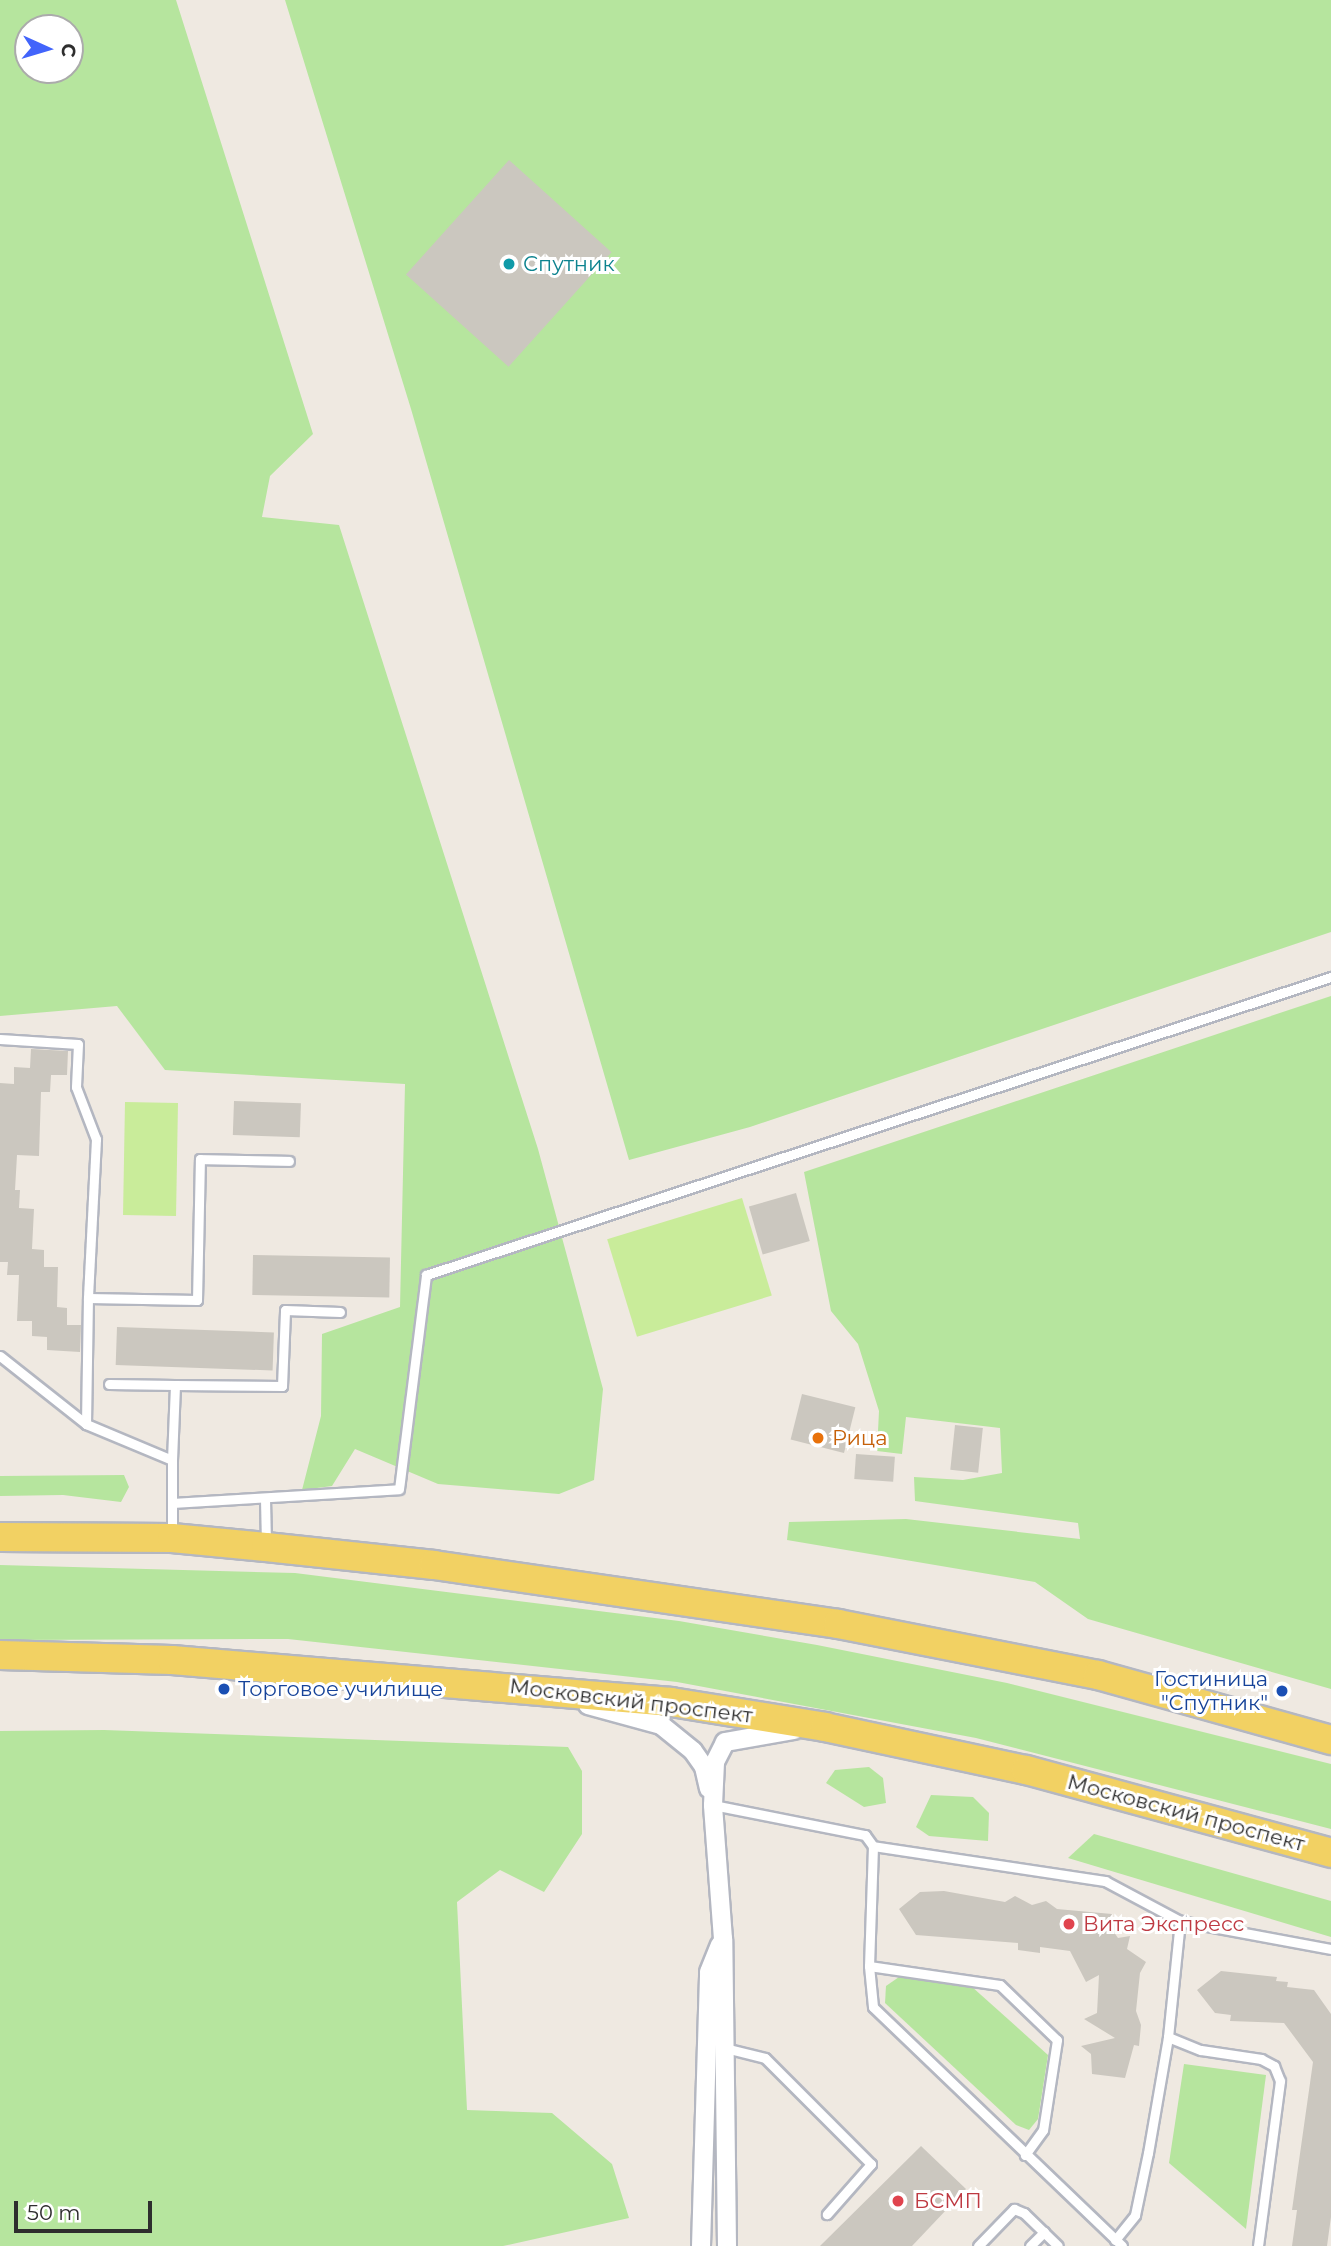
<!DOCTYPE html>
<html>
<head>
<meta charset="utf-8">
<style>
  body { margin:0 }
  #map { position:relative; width:1331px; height:2246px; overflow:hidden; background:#efe9e1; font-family:Montserrat,sans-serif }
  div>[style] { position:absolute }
  .green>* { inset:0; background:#b6e59e }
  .pitch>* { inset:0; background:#c9ec9a; transform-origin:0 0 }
  .building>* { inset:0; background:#cbc7bf; transform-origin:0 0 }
  .roads { filter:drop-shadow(2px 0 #b4b7c1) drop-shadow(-2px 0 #b4b7c1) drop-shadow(0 2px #b4b7c1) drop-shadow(0 -2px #b4b7c1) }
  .service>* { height:9px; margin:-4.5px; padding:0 4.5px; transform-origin:4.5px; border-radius:4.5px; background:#fff }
  .minor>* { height:18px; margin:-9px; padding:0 9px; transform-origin:9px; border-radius:9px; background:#fff }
  .primary>* { height:28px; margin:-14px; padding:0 14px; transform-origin:14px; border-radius:14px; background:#f2d163 }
  .dots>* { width:19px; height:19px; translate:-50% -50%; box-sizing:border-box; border:4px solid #fff; border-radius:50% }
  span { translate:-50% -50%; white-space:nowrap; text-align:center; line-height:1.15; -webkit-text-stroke:6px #fff; paint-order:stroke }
  .culture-label { font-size:21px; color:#0d838f }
  .left { translate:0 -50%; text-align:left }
  .food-label { font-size:21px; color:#c56008 }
  .transit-label { font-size:21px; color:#164399 }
  .right { translate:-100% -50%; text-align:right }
  .street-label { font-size:21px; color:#2e2e2e }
  .health-label { font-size:21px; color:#be3a42 }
  .north { position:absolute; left:14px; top:14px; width:70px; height:70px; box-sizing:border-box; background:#fff; border:2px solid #ababab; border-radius:50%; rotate:94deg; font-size:19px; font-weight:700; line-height:28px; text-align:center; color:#2e2e2e }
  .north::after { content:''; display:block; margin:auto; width:24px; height:32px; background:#4264fb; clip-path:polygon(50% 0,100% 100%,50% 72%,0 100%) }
  .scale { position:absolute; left:14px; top:2201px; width:138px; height:32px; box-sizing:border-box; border:4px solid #2e2e2e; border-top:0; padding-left:9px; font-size:21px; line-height:24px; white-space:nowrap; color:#2e2e2e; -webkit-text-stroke:5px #fff; paint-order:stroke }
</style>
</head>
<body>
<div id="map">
  <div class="green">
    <i style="clip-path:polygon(evenodd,0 0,176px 0,313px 434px,270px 476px,262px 517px,339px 525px,538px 1149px,603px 1389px,594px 1480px,559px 1494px,438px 1484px,355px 1449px,332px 1486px,302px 1490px,321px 1416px,322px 1334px,400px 1307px,405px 1084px,165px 1070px,117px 1006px,0 1016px,0 0,28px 28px,70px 28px,70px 70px,28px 70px,28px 28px)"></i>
    <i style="clip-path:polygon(285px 0,1331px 0,1331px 932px,750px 1127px,629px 1160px,411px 409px)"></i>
    <i style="clip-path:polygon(1331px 996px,1331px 1689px,1088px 1619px,1035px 1582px,787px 1540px,789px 1522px,906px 1519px,1080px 1539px,1078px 1523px,915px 1501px,914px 1477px,963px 1480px,1002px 1473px,1000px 1428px,906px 1417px,902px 1454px,877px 1451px,879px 1411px,858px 1344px,831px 1311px,804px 1172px)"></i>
    <i style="clip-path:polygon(124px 1475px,129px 1487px,121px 1502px,63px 1495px,0 1496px,0 1476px)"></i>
    <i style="clip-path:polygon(0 1565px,295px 1573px,679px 1621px,817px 1645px,1007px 1683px,1331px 1764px,1331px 1829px,976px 1738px,677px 1682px,288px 1639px,0 1640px)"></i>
    <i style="clip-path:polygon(104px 1730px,568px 1747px,582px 1771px,582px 1834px,544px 1892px,500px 1870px,457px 1902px,467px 2110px,552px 2113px,612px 2164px,629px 2218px,503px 2246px,0 2246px,0 1731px)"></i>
    <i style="clip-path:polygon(869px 1767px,883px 1778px,886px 1803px,864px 1807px,826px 1783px,835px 1770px)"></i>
    <i style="clip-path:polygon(931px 1795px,973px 1797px,989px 1813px,988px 1841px,929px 1836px,916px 1827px)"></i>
    <i style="clip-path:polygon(1094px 1834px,1331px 1901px,1331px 1937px,1068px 1858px)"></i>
    <i style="clip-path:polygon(899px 1977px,971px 1986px,1048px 2055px,1038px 2119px,1029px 2130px,1016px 2125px,885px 2003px,886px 1986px)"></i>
    <i style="clip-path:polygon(1184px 2064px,1266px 2075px,1246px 2229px,1169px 2163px)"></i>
  </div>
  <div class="pitch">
    <i style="left:125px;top:1102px;width:53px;height:113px;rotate:1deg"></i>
    <i style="left:742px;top:1198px;width:102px;height:141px;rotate:73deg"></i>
  </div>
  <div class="building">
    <i style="left:509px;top:160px;width:138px;height:154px;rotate:42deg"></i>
    <i style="clip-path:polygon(31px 1049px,68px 1051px,67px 1075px,51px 1075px,50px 1092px,41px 1092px,39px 1156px,17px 1155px,15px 1190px,20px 1190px,19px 1208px,34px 1209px,32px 1249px,44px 1250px,44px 1267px,58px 1267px,57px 1307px,67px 1308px,67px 1325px,81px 1325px,80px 1352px,47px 1350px,47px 1337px,32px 1336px,32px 1321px,17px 1321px,19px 1275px,7px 1275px,8px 1262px,0 1262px,0 1083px,14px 1084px,14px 1067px,30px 1068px)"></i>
    <i style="left:234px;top:1101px;width:67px;height:34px;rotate:2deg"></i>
    <i style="left:796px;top:1193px;width:50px;height:49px;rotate:74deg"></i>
    <i style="left:253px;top:1255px;width:137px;height:40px;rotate:1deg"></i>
    <i style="left:117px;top:1327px;width:157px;height:38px;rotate:2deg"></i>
    <i style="left:802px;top:1394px;width:55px;height:47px;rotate:14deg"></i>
    <i style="left:955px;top:1425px;width:28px;height:45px;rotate:6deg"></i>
    <i style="left:856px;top:1454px;width:39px;height:25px;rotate:4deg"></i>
    <i style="clip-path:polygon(944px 1891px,1005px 1902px,1015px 1896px,1032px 1905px,1046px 1901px,1057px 1909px,1112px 1914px,1109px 1925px,1118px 1938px,1130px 1936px,1127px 1949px,1146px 1962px,1140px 1973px,1136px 2011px,1141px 2025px,1139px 2046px,1134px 2045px,1125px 2078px,1092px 2074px,1091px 2054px,1081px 2046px,1115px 2038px,1084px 2019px,1097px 2013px,1099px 1975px,1086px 1982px,1070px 1951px,1040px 1947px,1040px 1953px,1018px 1950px,1018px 1943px,916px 1935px,899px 1909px,920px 1892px)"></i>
    <i style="clip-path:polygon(1221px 1971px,1277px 1977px,1276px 1981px,1288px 1982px,1287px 1987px,1314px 1990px,1331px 2014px,1331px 2217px,1327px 2246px,1292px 2246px,1297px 2210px,1292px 2210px,1313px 2062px,1284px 2023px,1230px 2021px,1231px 2015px,1215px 2013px,1197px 1990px)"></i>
    <i style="clip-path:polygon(921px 2146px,966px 2189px,912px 2246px,820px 2246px)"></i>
  </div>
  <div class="roads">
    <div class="service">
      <i style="left:0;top:1039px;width:78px;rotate:3.7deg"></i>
      <i style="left:78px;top:1044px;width:43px;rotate:92.7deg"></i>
      <i style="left:76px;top:1087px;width:56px;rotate:69deg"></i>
      <i style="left:96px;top:1139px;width:159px;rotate:92.9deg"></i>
      <i style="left:0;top:1356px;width:110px;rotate:38.3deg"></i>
      <i style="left:86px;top:1424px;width:93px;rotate:22.7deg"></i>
      <i style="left:172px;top:1460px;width:75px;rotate:90deg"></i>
      <i style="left:109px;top:1384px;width:66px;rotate:0.9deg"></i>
      <i style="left:86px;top:1424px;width:126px;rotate:-89.1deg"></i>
      <i style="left:88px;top:1298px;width:109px;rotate:1.1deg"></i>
      <i style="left:197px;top:1300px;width:141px;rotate:-88.8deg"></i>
      <i style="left:200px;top:1159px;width:89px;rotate:1.3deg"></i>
      <i style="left:172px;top:1460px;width:75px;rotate:-87.7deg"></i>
      <i style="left:175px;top:1385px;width:107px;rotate:0.5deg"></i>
      <i style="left:282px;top:1386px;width:76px;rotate:-87.7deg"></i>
      <i style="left:285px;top:1310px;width:55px;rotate:2.1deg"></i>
      <i style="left:265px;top:1499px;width:43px;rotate:88.7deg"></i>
      <i style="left:172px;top:1503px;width:227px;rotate:-3.5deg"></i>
      <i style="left:399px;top:1489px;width:216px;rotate:-82.8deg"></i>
      <i style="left:426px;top:1275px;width:953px;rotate:-18.23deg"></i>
      <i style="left:713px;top:1805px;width:155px;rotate:11.2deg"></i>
      <i style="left:865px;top:1835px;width:14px;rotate:54deg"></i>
      <i style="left:873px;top:1846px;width:120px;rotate:91.9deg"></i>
      <i style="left:869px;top:1966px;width:41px;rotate:84.4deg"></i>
      <i style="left:873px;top:2007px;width:345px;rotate:43.8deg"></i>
      <i style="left:873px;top:1846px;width:235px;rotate:8.6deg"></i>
      <i style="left:1105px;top:1881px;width:85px;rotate:28.1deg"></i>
      <i style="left:1180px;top:1921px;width:154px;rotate:10.5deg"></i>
      <i style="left:869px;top:1966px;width:132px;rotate:8.3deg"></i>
      <i style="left:1000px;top:1985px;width:79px;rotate:44deg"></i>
      <i style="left:1057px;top:2040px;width:91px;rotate:98.8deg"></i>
      <i style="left:1043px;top:2130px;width:31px;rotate:126deg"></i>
      <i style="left:1168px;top:2037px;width:35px;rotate:22deg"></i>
      <i style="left:1201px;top:2050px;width:61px;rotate:8.5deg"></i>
      <i style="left:1261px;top:2059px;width:15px;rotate:28deg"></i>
      <i style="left:1274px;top:2066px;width:16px;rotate:68deg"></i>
      <i style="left:1280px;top:2081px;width:166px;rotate:97.6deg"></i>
      <i style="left:725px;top:2048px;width:41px;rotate:14deg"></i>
      <i style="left:765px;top:2058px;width:150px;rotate:45deg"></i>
      <i style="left:871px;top:2164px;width:67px;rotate:131.3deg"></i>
      <i style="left:1115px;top:2240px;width:32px;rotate:-51deg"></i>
      <i style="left:1135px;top:2215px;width:63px;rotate:-78.2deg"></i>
      <i style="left:1148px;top:2153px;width:118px;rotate:-80.2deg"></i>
      <i style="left:1168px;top:2037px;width:117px;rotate:-84.1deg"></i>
      <i style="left:978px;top:2246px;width:52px;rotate:-45.8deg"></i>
      <i style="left:1014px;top:2209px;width:11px;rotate:22deg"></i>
      <i style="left:1024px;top:2213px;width:47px;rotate:44.1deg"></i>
      <i style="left:1030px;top:2246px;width:20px;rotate:-45deg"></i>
    </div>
    <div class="minor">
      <i style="left:588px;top:1705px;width:76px;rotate:15.3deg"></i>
      <i style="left:661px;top:1725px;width:41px;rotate:39.1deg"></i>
      <i style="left:693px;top:1751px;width:19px;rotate:55deg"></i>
      <i style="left:704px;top:1767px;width:22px;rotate:77deg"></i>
      <i style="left:701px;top:2246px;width:274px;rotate:-88.3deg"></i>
      <i style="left:709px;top:1972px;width:29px;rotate:-68deg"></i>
      <i style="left:727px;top:2246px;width:307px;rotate:-90.7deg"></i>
      <i style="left:723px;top:1939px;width:134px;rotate:-94.3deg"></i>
      <i style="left:713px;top:1805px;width:43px;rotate:-87.3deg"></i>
      <i style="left:715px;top:1762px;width:22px;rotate:-63deg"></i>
      <i style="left:725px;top:1742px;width:70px;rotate:-9.9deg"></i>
    </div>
    <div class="primary">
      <i style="left:0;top:1537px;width:172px;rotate:0.3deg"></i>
      <i style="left:172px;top:1538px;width:94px;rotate:5.5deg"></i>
      <i style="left:266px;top:1547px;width:169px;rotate:6.1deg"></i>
      <i style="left:434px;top:1565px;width:408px;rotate:8.3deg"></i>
      <i style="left:838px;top:1624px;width:265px;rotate:11.1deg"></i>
      <i style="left:1098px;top:1675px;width:242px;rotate:15.6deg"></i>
      <i style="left:0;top:1655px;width:172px;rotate:1.7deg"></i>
      <i style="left:172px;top:1660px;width:501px;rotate:4.81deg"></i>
      <i style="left:671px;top:1702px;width:156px;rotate:9.2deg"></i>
      <i style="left:825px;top:1727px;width:206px;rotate:12.1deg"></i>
      <i style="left:1026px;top:1770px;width:316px;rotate:15.2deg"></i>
    </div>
  </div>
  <div class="dots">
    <i style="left:509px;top:264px;background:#0f9aa8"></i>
    <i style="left:818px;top:1438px;background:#e8710a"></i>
    <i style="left:224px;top:1689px;background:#1a4fb4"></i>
    <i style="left:1282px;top:1691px;background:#1a4fb4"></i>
    <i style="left:1069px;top:1924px;background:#e0444e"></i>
    <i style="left:898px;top:2201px;background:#e0444e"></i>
  </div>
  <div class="culture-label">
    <span class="left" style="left:523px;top:264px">Спутник</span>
  </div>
  <div class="food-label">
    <span class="left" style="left:832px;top:1438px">Рица</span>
  </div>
  <div class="transit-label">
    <span class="right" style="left:1268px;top:1691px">Гостиница<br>"Спутник"</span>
    <span class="left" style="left:238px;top:1689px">Торговое училище</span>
  </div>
  <div class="street-label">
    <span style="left:631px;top:1701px;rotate:7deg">Московский проспект</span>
    <span style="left:1186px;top:1813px;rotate:15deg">Московский проспект</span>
  </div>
  <div class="health-label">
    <span class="left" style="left:1083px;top:1924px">Вита Экспресс</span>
    <span class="left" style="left:914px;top:2201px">БСМП</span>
  </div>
  <div class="north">С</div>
  <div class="scale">50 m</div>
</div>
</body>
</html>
